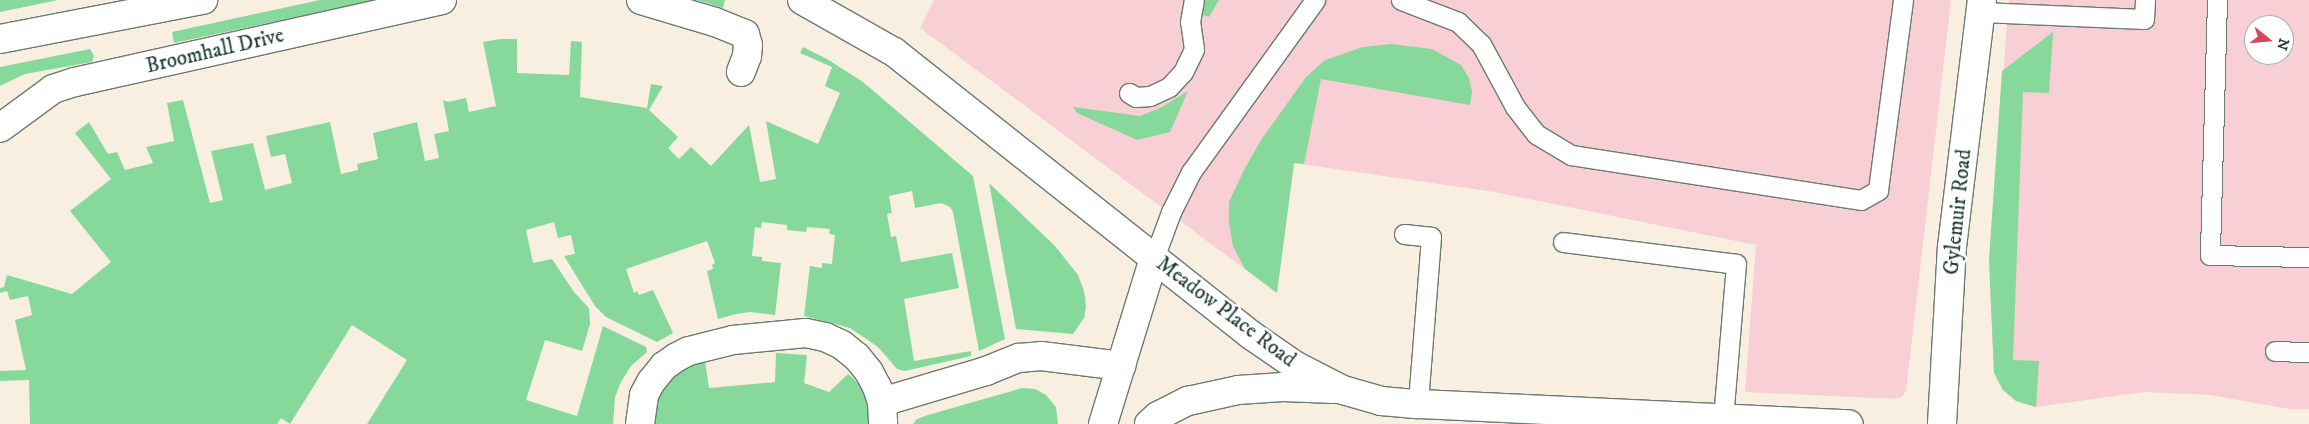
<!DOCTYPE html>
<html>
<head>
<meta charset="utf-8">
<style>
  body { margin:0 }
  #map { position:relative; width:2309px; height:424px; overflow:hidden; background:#f9efe0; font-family:"IM FELL DW Pica",serif }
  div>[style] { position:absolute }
  .built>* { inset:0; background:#f7cfd4 }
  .green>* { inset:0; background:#86d99b }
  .roads { filter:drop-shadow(1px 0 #6b7b70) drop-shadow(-1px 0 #6b7b70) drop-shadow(0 1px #6b7b70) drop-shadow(0 -1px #6b7b70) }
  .lane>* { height:19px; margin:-9.5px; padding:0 9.5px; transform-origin:9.5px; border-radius:9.5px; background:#fff }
  .street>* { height:28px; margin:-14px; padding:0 14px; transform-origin:14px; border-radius:14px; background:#fff }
  .secondary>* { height:28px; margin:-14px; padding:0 14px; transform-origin:14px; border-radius:14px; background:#fff }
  span { translate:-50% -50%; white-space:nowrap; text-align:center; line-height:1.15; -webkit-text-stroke:5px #fff; paint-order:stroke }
  .street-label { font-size:21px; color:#1f3d34 }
  .north { position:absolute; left:2244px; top:15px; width:50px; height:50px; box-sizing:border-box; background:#fff; border:1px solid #a5b1ae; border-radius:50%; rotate:107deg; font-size:14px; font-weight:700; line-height:20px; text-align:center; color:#1f3d34 }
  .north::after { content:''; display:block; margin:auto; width:18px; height:22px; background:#d1495b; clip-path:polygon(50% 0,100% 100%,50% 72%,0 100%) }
</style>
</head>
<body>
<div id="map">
  <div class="built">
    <i style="clip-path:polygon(934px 0,1951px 0,1906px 391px,1902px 397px,1895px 399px,1745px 392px,1756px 245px,1494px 192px,1294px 163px,1277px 293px,920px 28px)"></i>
    <i style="clip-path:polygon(evenodd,2009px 0,2309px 0,2309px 409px,2289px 409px,2210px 395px,2144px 392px,2036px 407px,2016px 401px,2003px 390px,1994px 373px,1989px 260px,2009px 0,2254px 25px,2284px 25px,2284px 55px,2254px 55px,2254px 25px)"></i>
  </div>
  <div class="green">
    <i style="clip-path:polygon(0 0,58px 0,0 12px)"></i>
    <i style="clip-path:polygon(320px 0,376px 0,174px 43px,172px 32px)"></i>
    <i style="clip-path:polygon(697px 0,725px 0,723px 8px)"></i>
    <i style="clip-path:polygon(1204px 0,1219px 0,1209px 17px,1198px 13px)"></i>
    <i style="clip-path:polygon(2053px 32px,2049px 93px,2023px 92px,2013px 360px,2039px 361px,2036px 407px,2016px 401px,2003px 390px,1994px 373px,1989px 260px,2002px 71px)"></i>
    <i style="clip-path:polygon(500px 39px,517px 39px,517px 73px,569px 75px,571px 41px,582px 42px,580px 97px,647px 108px,651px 84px,663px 86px,649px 110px,678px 137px,668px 148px,679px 159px,691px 147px,711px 166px,749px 125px,760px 182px,776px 179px,766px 121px,818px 144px,840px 93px,825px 86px,832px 67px,800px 53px,803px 47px,827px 59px,863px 82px,973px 176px,1005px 339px,979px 351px,953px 212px,950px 207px,941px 203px,915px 208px,912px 191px,889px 196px,892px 213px,887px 214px,891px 237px,896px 236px,901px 262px,952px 253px,959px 288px,904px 299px,914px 361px,971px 351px,971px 356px,905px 371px,897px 369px,878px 347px,850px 328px,804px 316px,810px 266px,822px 268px,822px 263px,832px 264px,835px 235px,829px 234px,830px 229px,807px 227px,806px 232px,787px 230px,787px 225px,762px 222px,761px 228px,755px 227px,752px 256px,762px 257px,762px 261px,781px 263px,775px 315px,750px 312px,736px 314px,718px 319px,707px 271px,713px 269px,712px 265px,715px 263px,707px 241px,626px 269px,634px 293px,637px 291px,639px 295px,653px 290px,673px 333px,657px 342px,606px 317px,595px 306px,564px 256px,575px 254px,571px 235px,558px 238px,554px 222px,526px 230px,533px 263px,552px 259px,574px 292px,589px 308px,590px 324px,582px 351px,545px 340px,526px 400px,577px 416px,603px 326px,646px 347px,647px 352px,631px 366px,621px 382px,615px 397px,613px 424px,367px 424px,407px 360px,352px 325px,290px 424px,281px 418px,277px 424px,30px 424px,29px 380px,0 381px,0 371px,26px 370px,15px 320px,32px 315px,28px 296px,10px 300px,7px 291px,0 293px,0 288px,4px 287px,7px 275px,72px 294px,111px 262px,70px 211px,111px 179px,75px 133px,89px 122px,108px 154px,117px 152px,125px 170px,153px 163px,146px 147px,174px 141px,167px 103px,183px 100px,210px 203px,223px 200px,211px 151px,253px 143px,265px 190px,292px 183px,285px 154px,271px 157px,266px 136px,330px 122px,341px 174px,358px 170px,357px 164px,378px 159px,373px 133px,417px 122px,425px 161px,439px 158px,434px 134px,449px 131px,443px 100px,448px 102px,466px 98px,469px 112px,496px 106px,483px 42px)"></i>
    <i style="clip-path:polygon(1391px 44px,1432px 49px,1461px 65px,1469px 78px,1472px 92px,1470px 105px,1321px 79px,1304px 164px,1294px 163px,1277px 293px,1245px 269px,1233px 246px,1229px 223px,1229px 202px,1245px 168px,1261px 140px,1306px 77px,1325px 60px,1363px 47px)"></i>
    <i style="clip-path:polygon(90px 49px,94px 56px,92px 62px,25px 74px,0 86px,0 67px)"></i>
    <i style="clip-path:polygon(1188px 91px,1170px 132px,1137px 140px,1077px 113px,1073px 107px,1140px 116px,1162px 107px)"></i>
    <i style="clip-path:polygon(989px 183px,1055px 246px,1078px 275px,1084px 291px,1086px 307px,1084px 318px,1073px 334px,1016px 329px)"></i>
    <i style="clip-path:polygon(776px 353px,807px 355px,804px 383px,829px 392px,848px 374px,853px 378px,867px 394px,871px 424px,652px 424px,652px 415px,659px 392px,668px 380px,686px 367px,705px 361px,709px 388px,775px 382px)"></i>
    <i style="clip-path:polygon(1022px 388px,1035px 389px,1046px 395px,1056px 407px,1058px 424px,913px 424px,917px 419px,928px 415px)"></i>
  </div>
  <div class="roads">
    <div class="lane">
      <i style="left:1401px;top:0;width:61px;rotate:21.1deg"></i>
      <i style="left:1458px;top:22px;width:32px;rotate:44deg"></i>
      <i style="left:1481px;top:44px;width:72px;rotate:61.6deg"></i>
      <i style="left:1515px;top:107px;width:34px;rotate:52deg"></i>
      <i style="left:1536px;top:134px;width:41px;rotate:31deg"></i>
      <i style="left:1571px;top:155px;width:293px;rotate:8.8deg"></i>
      <i style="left:1861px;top:200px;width:20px;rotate:-30deg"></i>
      <i style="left:1878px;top:190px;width:192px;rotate:-82.5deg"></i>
      <i style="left:2217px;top:0;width:255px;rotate:91.6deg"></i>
      <i style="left:2210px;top:255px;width:99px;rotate:1.2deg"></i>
      <i style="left:1981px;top:12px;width:163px;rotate:2.5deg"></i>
      <i style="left:2144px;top:19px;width:19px;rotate:-87deg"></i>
      <i style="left:1129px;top:93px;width:8px;rotate:30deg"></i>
      <i style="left:1136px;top:97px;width:14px;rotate:-4deg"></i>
      <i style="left:1150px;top:96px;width:21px;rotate:-25deg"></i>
      <i style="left:1169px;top:87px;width:21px;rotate:-47deg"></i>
      <i style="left:1183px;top:72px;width:25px;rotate:-64deg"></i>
      <i style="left:1194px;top:49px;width:27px;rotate:-98deg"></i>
      <i style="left:1190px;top:22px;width:22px;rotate:-80deg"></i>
      <i style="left:1404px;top:234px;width:27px;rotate:6deg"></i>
      <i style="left:1431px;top:237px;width:168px;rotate:94.5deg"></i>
      <i style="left:1563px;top:242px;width:174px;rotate:7.2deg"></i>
      <i style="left:1736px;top:264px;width:155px;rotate:94.8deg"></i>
      <i style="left:1154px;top:258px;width:49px;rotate:-69.7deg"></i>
      <i style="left:1171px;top:212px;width:45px;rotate:-63.4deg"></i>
      <i style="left:1191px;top:172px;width:212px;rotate:-54.2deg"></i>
      <i style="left:2275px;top:351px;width:34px;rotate:2deg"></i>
    </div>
    <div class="street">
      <i style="left:641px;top:0;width:77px;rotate:16.6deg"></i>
      <i style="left:715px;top:22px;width:32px;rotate:22deg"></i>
      <i style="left:745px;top:34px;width:11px;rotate:75deg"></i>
      <i style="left:748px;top:45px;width:11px;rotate:95deg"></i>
      <i style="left:747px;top:56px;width:17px;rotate:111deg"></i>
      <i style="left:0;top:128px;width:66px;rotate:-36.3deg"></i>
      <i style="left:53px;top:89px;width:23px;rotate:-18deg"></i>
      <i style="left:75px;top:82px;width:376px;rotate:-12.6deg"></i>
      <i style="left:882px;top:402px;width:109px;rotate:-16.6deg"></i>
      <i style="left:986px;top:371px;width:35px;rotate:-22deg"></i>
      <i style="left:1019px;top:358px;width:22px;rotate:-5deg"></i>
      <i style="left:1041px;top:356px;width:81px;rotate:7.1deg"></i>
      <i style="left:640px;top:424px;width:29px;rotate:-82deg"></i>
      <i style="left:644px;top:395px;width:15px;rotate:-62deg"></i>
      <i style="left:651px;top:382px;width:21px;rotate:-51deg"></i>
      <i style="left:664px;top:366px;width:16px;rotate:-35deg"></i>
      <i style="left:677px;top:357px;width:13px;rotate:-27deg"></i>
      <i style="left:689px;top:351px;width:45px;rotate:-14deg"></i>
      <i style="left:733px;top:340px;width:73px;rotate:-5.5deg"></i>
      <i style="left:806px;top:333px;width:19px;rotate:12deg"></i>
      <i style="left:825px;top:337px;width:19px;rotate:25deg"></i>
      <i style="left:842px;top:345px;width:19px;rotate:39deg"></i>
      <i style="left:857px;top:357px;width:19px;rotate:51deg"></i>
      <i style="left:869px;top:372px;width:17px;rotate:62deg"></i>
      <i style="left:877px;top:387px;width:16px;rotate:72deg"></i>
      <i style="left:882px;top:402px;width:22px;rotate:87deg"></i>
      <i style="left:1942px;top:424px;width:177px;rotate:-86.8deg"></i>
      <i style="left:1952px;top:247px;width:249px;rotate:-83.1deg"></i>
    </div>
    <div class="secondary">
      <i style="left:802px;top:0;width:106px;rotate:29.5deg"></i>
      <i style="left:894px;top:52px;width:456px;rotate:38.4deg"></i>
      <i style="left:1251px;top:335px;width:55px;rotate:34.6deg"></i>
      <i style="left:1296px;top:366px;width:53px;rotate:27.1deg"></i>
      <i style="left:1343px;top:390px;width:40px;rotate:16deg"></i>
      <i style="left:1381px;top:401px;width:37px;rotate:5deg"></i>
      <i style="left:1418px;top:404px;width:431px;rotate:2.7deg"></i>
      <i style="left:0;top:39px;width:207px;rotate:-10.9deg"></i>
      <i style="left:1103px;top:424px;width:174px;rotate:-72.9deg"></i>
      <i style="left:1149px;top:424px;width:12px;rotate:-42deg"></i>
      <i style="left:1158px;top:416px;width:34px;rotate:-27deg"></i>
      <i style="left:1188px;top:401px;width:51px;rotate:-12.4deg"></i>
      <i style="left:1238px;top:390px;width:45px;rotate:-3.8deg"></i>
      <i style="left:1283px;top:387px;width:51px;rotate:2.2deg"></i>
    </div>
  </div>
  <div class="street-label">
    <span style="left:215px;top:51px;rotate:-13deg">Broomhall Drive</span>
    <span style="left:1958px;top:212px;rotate:-84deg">Gylemuir Road</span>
    <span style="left:1226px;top:312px;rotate:37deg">Meadow Place Road</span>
  </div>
  <div class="north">N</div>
</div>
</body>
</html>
